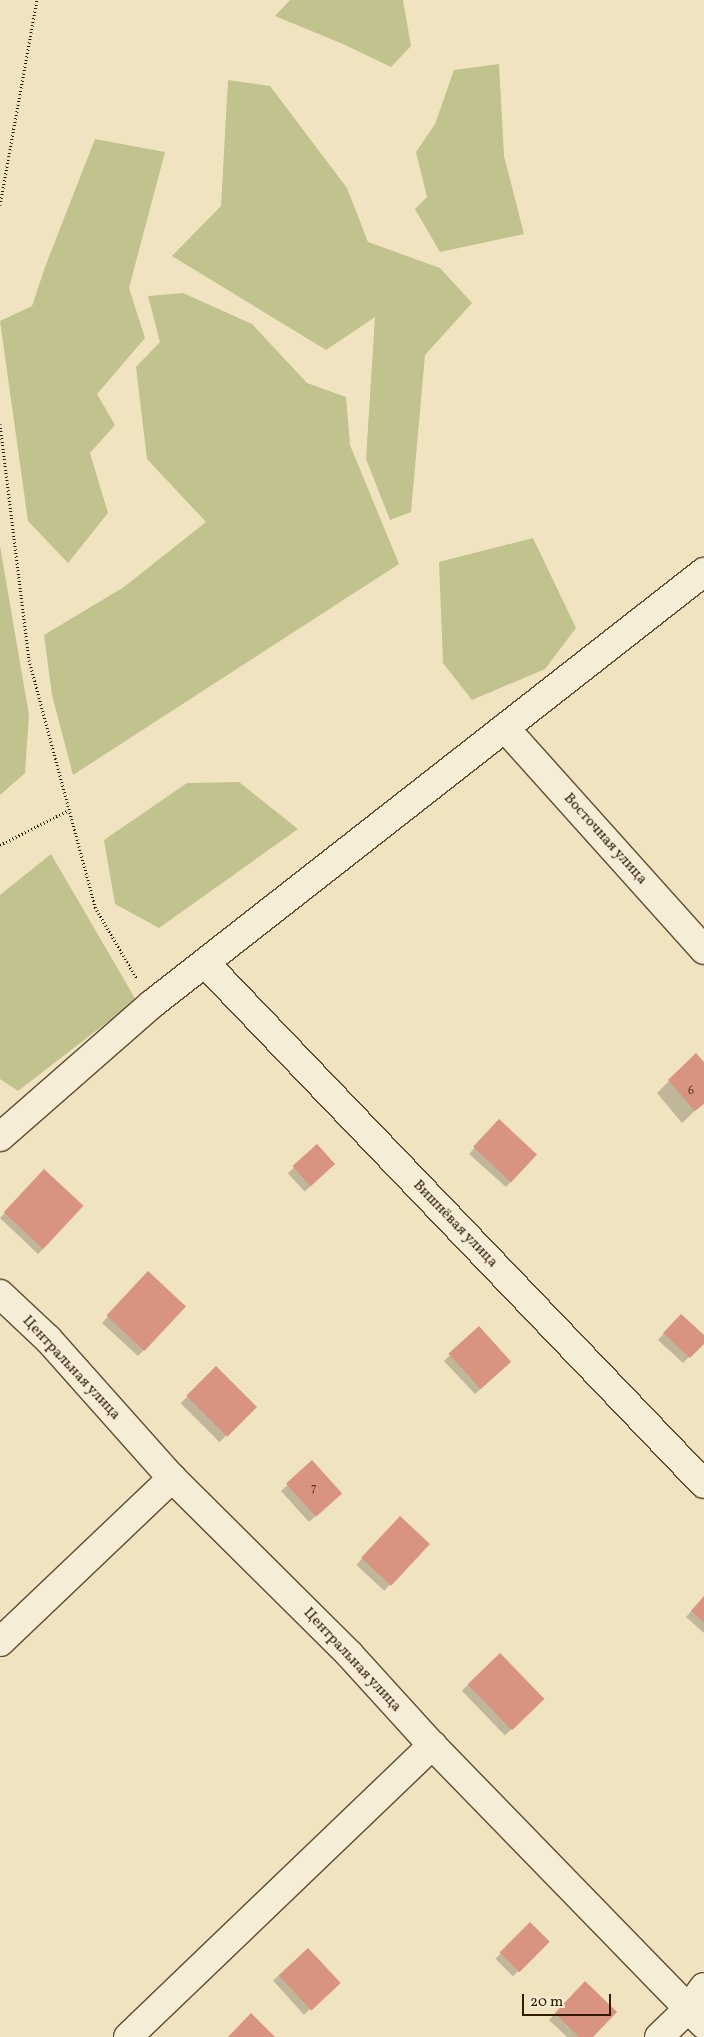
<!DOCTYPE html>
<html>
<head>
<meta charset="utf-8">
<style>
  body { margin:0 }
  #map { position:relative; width:704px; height:2037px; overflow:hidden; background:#f0e4c0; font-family:Vollkorn,serif }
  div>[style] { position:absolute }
  .green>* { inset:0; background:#c1c28d }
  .shadow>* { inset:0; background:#0003; transform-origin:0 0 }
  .building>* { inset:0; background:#d89480; transform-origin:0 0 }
  .path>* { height:3px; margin-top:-1.5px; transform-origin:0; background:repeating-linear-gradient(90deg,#311b06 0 1px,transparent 0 3.5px) }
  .roads { filter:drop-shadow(1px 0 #614d34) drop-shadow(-1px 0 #614d34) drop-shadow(0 1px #614d34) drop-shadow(0 -1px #614d34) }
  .minor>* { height:28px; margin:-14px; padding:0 14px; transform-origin:14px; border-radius:14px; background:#f5edd6 }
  span { translate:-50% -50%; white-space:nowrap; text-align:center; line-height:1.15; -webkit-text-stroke:4px #f5edd6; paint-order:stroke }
  .number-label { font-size:12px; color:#5b3924 }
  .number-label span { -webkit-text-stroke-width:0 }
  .street-label { font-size:15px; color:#311b06 }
  .scale { position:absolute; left:522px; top:1994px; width:89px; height:22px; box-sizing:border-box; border:2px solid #311b06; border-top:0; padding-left:6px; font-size:15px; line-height:18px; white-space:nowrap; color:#311b06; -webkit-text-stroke:4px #f5edd6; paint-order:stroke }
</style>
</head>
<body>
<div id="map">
  <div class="green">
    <i style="clip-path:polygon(290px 0,403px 0,411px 46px,391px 67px,343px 44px,275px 16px)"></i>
    <i style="clip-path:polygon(499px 64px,504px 156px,524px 234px,440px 252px,415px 209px,427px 197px,416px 152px,435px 124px,454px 70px)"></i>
    <i style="clip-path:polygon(228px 80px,270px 86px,347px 188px,368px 242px,440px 268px,472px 303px,425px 355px,411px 512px,390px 520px,366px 459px,375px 317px,326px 350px,172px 256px,221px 206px)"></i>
    <i style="clip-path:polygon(95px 139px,165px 152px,129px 288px,145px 338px,97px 394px,115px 425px,90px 453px,108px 513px,68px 563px,28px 521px,0 321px,32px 306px,45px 267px)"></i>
    <i style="clip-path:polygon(183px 293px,252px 324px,307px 383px,346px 397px,350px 445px,399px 564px,73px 775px,52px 695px,44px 635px,124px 587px,206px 522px,147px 459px,136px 367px,160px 342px,148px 296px)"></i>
    <i style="clip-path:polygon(533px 538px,576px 628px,545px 669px,472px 700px,443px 663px,439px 562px)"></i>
    <i style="clip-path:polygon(0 546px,29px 715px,25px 773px,0 795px)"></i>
    <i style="clip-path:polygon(239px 782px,298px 829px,159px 928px,115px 904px,104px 840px,187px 783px)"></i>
    <i style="clip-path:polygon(51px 854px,136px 1000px,18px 1091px,0 1079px,0 895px)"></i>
  </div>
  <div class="shadow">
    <i style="clip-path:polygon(704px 1063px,704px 1102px,682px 1123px,657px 1093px,669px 1081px)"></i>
    <i style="clip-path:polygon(494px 1127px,536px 1155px,506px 1187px,469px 1154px)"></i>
    <i style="left:317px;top:1146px;width:25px;height:40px;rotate:47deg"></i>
    <i style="clip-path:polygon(39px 1176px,44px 1248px,38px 1254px,0 1218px)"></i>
    <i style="clip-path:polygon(143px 1279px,144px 1350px,138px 1356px,102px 1323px)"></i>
    <i style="clip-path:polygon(681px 1315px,704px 1337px,704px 1342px,683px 1363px,658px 1340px)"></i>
    <i style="clip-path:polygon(450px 1355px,504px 1368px,475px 1394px,444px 1361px)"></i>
    <i style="left:216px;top:1368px;width:55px;height:50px;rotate:45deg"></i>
    <i style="clip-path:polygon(312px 1462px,334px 1499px,309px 1522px,281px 1491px)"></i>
    <i style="left:400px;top:1518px;width:38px;height:64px;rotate:43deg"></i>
    <i style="clip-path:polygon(704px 1597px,704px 1633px,686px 1617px)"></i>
    <i style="left:500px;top:1654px;width:62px;height:53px;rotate:46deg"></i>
    <i style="left:530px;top:1924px;width:25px;height:49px;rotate:45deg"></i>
    <i style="left:308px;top:1949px;width:46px;height:47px;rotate:48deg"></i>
    <i style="clip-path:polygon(585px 1982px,591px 2037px,567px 2037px,549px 2020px)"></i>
  </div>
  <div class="building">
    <i style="clip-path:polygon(696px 1053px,704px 1062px,704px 1104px,695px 1111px,668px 1080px)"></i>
    <i style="left:499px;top:1119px;width:52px;height:38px;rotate:43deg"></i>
    <i style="left:317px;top:1144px;width:27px;height:33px;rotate:48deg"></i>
    <i style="left:44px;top:1169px;width:54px;height:59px;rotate:43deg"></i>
    <i style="left:148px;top:1271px;width:52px;height:61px;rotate:43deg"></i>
    <i style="clip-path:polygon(681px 1314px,704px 1335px,704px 1344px,690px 1358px,663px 1333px)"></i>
    <i style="left:479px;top:1326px;width:48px;height:41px;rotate:48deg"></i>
    <i style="left:216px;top:1366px;width:58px;height:42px;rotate:45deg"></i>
    <i style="left:312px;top:1460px;width:45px;height:35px;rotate:48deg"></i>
    <i style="left:400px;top:1516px;width:41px;height:57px;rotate:43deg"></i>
    <i style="clip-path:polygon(704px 1596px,704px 1622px,691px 1611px)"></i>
    <i style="left:500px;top:1653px;width:64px;height:45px;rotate:46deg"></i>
    <i style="left:530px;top:1922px;width:28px;height:43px;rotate:45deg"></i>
    <i style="left:308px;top:1948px;width:48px;height:40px;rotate:47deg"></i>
    <i style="clip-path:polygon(585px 1981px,617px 2012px,593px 2037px,579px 2037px,555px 2013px)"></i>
    <i style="clip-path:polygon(251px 2013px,275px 2037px,228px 2037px)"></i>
  </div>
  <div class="path">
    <i style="left:0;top:205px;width:208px;rotate:-79.8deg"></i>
    <i style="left:0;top:424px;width:238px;rotate:83deg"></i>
    <i style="left:29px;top:660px;width:256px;rotate:75deg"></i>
    <i style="left:95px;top:907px;width:83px;rotate:59.7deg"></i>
    <i style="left:0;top:845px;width:77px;rotate:-26.9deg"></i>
  </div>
  <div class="roads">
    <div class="minor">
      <i style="left:505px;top:728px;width:298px;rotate:48.1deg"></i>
      <i style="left:205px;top:963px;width:721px;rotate:46.24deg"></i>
      <i style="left:0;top:1137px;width:202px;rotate:-41.2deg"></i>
      <i style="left:152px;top:1004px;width:701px;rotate:-38.05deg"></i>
      <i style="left:0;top:1294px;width:66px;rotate:43.2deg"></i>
      <i style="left:48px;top:1339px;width:186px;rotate:48.3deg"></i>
      <i style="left:172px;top:1478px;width:251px;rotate:44.8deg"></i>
      <i style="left:350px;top:1655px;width:122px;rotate:47.7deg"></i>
      <i style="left:432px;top:1745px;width:390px;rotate:45.8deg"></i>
      <i style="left:0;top:1642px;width:238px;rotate:-43.6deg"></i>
      <i style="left:128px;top:2037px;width:422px;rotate:-43.8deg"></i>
      <i style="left:659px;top:2037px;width:40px;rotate:-44deg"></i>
      <i style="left:688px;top:2009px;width:27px;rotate:-54deg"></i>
    </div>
  </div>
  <div class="number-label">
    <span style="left:691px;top:1092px">6</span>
    <span style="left:314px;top:1489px">7</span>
  </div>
  <div class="street-label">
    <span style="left:605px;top:839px;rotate:48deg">Восточная улица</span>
    <span style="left:455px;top:1224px;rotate:46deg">Вишнёвая улица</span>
    <span style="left:71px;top:1368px;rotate:47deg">Центральная улица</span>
    <span style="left:352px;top:1660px;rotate:47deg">Центральная улица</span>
  </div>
  <div class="scale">20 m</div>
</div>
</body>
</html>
